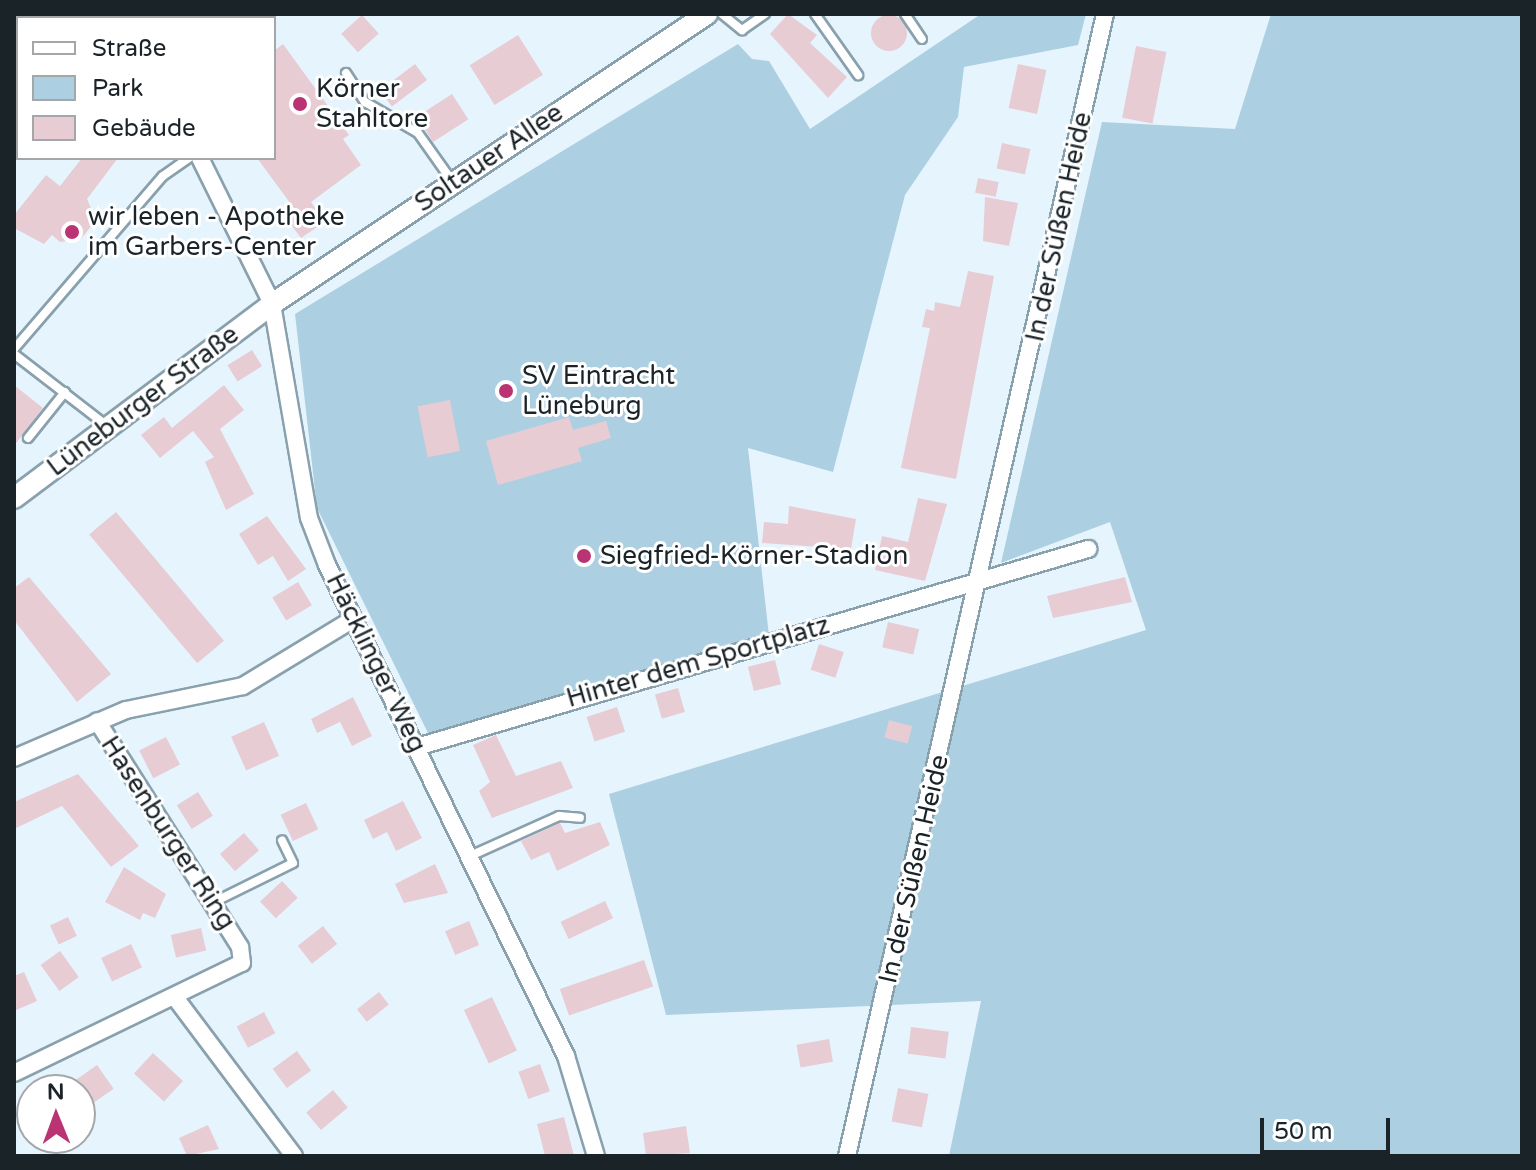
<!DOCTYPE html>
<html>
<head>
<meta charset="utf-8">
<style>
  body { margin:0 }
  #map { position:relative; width:1536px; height:1170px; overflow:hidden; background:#e6f5fd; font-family:"Varela Round",sans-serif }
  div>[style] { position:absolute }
  .green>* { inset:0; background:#adcfe2 }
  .building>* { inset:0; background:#e7ccd4; transform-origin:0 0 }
  .round { border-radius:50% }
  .roads { filter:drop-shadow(2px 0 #89a0ad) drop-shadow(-2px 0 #89a0ad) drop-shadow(0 2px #89a0ad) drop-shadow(0 -2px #89a0ad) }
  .service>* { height:8px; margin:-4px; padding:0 4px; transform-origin:4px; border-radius:4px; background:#fff }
  .minor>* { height:16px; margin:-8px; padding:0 8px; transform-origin:8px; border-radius:8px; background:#fff }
  .tertiary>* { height:20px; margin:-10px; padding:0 10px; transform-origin:10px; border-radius:10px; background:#fff }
  .dots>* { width:22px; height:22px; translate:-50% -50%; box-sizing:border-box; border:4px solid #fff; border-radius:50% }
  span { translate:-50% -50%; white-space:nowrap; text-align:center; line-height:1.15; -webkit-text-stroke:6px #fff; paint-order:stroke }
  .poi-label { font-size:26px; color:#1a2328 }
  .left { translate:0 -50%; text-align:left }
  .street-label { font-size:26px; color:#1a2328 }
  .frame { position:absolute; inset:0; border:16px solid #1a2328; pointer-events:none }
  .legend { position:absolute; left:16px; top:16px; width:260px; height:144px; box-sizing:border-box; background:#fff; border:2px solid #a3a7a9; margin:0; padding:10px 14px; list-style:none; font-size:24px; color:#1a2328 }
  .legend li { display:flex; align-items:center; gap:16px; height:40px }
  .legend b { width:40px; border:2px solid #a3a7a9 }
  .north { position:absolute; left:16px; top:1074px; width:80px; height:80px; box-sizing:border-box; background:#fff; border:2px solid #a3a7a9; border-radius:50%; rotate:359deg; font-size:22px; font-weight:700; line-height:32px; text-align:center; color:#1a2328 }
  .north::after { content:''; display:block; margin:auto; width:28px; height:36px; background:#ba3372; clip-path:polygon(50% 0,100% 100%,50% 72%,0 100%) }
  .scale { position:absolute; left:1260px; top:1118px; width:130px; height:36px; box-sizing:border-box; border:4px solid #1a2328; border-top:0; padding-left:10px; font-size:24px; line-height:28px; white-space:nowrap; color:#1a2328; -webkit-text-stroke:6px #fff; paint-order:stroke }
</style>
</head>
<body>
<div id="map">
  <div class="green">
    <i style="clip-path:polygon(981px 14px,1086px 14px,1078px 45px,964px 67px,958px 117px,905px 195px,833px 472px,748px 448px,769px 636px,429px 735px,317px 508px,295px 314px,738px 44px,752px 59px,769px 61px,810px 129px)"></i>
    <i style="clip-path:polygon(1271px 14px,1522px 14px,1522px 1156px,949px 1156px,981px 1001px,666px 1015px,609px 794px,1146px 630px,1110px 522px,1001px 563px,1102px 122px,1235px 129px)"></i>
  </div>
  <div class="building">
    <i style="clip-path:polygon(788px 14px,817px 35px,810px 43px,847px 77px,828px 98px,770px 34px)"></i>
    <i class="round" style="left:871px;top:15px;width:36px;height:36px"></i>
    <i style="left:362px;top:15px;width:25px;height:28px;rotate:48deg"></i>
    <i style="left:518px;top:35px;width:47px;height:57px;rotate:58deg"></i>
    <i style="clip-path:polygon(283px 44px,349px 135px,343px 139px,361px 165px,311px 202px,325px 222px,301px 238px,286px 218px,296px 211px,257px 158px,274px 158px,274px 51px)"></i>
    <i style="left:1136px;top:46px;width:31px;height:73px;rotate:11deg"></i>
    <i style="left:415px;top:64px;width:20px;height:44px;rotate:53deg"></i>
    <i style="left:1018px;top:64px;width:29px;height:45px;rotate:12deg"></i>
    <i style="left:452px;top:94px;width:30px;height:42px;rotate:57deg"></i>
    <i style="left:1002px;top:143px;width:29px;height:26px;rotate:12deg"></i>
    <i style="clip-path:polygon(82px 158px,118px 158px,87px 199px,96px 220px,81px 239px,60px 242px,52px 235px,44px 244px,14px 228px,14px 215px,46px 175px,60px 186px)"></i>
    <i style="left:978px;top:178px;width:21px;height:15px;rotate:11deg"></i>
    <i style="clip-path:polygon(985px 197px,1018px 203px,1009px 246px,983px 241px)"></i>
    <i style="clip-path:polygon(968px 271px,994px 276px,956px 479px,901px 468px,930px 328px,922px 327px,926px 309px,934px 311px,935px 302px,960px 307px)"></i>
    <i style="left:252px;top:350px;width:19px;height:29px;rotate:58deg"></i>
    <i style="clip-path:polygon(14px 385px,43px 408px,14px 446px)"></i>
    <i style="clip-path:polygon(224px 385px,244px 410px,220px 429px,254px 494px,226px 510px,205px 462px,214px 457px,193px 431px,160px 458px,141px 435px,164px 417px,172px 428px)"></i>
    <i style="left:450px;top:400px;width:52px;height:33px;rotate:79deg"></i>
    <i style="clip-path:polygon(569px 417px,573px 430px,606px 421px,611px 438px,578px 448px,582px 461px,498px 485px,486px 441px)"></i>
    <i style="clip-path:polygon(918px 498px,947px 504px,925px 581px,875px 570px,882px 536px,908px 542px)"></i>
    <i style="clip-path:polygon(789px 506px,856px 519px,851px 549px,762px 543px,764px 522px,788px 524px)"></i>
    <i style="left:116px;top:512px;width:168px;height:35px;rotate:50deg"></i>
    <i style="clip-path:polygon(267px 516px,306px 569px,288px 581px,273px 556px,258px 565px,239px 534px)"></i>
    <i style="clip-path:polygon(29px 577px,111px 674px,77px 702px,14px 620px,14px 588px)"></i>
    <i style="clip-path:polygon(1125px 577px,1132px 602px,1053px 618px,1047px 596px)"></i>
    <i style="left:298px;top:582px;width:27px;height:30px;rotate:59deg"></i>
    <i style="left:888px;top:622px;width:32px;height:26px;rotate:13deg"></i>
    <i style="left:819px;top:644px;width:26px;height:27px;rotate:18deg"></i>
    <i style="left:775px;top:660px;width:25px;height:28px;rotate:76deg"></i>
    <i style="left:678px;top:688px;width:25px;height:24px;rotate:74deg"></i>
    <i style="clip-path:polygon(353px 697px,372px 736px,352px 746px,340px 722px,317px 733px,311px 719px)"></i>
    <i style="left:617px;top:707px;width:26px;height:32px;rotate:72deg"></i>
    <i style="left:889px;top:720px;width:24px;height:18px;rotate:15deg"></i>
    <i style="left:264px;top:722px;width:37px;height:36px;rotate:66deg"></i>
    <i style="clip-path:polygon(496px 735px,516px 776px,561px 761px,573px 788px,492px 818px,479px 791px,490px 782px,473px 745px)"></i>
    <i style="left:166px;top:737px;width:31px;height:30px;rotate:63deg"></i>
    <i style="clip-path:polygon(78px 774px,139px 846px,111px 867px,62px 806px,14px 829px,14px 802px)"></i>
    <i style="left:198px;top:792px;width:28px;height:25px;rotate:58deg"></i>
    <i style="clip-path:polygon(403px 801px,422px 838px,396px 851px,387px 832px,373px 839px,364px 820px)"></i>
    <i style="left:306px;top:803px;width:29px;height:28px;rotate:65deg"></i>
    <i style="clip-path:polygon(600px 822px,610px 845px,557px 871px,549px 852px,531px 860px,521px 841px,560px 823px,565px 833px)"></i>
    <i style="left:244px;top:833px;width:23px;height:32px;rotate:49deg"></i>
    <i style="clip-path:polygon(435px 864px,448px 893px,404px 903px,395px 884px)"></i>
    <i style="clip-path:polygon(124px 867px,166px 894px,155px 918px,143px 913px,140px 920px,105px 902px)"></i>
    <i style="left:282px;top:881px;width:23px;height:30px;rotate:47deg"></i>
    <i style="left:605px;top:901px;width:19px;height:49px;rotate:65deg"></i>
    <i style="left:68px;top:917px;width:21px;height:20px;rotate:65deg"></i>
    <i style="left:469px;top:921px;width:26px;height:26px;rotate:67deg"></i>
    <i style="left:323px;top:926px;width:23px;height:32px;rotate:52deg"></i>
    <i style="left:201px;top:928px;width:23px;height:31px;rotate:77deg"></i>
    <i style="left:131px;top:944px;width:26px;height:33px;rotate:65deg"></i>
    <i style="left:60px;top:951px;width:32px;height:24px;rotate:54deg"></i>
    <i style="left:644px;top:960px;width:28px;height:89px;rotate:71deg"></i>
    <i style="clip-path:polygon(24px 972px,37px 1001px,14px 1011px,14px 976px)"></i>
    <i style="left:379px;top:992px;width:16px;height:28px;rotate:52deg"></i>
    <i style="left:492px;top:997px;width:59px;height:31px;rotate:65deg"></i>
    <i style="left:264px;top:1012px;width:24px;height:31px;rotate:62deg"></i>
    <i style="left:911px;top:1027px;width:38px;height:27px;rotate:7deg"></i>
    <i style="left:829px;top:1039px;width:23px;height:33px;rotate:80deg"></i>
    <i style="left:297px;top:1051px;width:24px;height:30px;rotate:54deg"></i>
    <i style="left:153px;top:1053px;width:41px;height:28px;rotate:43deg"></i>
    <i style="left:540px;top:1064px;width:29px;height:23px;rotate:70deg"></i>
    <i style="left:97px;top:1065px;width:29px;height:26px;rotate:55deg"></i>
    <i style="left:898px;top:1088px;width:31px;height:34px;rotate:11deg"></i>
    <i style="left:333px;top:1090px;width:23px;height:35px;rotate:50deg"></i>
    <i style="clip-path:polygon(564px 1117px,574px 1156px,545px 1156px,537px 1124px)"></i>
    <i style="clip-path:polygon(208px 1125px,219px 1149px,187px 1156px,179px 1138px)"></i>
    <i style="clip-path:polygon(686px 1126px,690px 1153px,646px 1156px,643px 1133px)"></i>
  </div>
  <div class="roads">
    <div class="service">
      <i style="left:722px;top:14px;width:26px;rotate:39deg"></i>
      <i style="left:742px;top:30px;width:28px;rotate:-35deg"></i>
      <i style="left:815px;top:14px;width:75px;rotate:54.8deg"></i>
      <i style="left:905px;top:14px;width:30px;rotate:56deg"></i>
      <i style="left:346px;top:73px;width:35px;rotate:57deg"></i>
      <i style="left:365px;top:102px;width:61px;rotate:30.3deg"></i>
      <i style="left:418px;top:133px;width:59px;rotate:54.7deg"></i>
      <i style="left:14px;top:349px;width:228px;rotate:-49.3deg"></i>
      <i style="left:163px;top:176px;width:32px;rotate:-35deg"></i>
      <i style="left:14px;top:354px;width:118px;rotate:37.7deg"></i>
      <i style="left:28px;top:438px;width:59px;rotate:-51.2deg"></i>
      <i style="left:470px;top:856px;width:98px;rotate:-24.2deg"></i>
      <i style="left:559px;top:816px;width:21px;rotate:5deg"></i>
      <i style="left:212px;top:903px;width:90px;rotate:-26.3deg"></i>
      <i style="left:293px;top:863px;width:25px;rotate:-116deg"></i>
    </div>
    <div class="minor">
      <i style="left:55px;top:14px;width:7px;rotate:34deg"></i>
      <i style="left:200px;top:158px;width:163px;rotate:63.7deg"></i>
      <i style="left:272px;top:304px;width:217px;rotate:80.2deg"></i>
      <i style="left:309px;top:518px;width:50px;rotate:69deg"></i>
      <i style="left:327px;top:565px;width:546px;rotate:64.04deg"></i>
      <i style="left:566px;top:1056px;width:104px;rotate:73.3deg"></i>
      <i style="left:417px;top:747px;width:700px;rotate:-16.44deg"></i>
      <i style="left:14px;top:758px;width:122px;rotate:-23.2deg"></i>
      <i style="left:126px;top:710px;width:119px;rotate:-11.6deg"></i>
      <i style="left:243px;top:686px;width:129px;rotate:-31.3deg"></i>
      <i style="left:177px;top:1000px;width:195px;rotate:53.1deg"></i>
      <i style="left:14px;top:1073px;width:253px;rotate:-25.8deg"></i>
      <i style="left:242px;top:963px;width:16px;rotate:-97deg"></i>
      <i style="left:240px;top:947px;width:267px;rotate:-122.3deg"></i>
      <i style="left:847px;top:1156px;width:1171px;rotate:-77.27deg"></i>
    </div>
    <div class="tertiary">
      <i style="left:14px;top:498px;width:323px;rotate:-36.9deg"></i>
      <i style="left:272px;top:304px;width:523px;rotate:-33.69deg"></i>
    </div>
  </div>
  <div class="dots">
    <i style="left:300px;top:104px;background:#ba3372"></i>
    <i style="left:72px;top:232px;background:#ba3372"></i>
    <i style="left:506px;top:391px;background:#ba3372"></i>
    <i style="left:584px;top:556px;background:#ba3372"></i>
  </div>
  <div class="poi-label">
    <span class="left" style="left:316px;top:104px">Körner<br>Stahltore</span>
    <span class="left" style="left:88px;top:232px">wir leben - Apotheke<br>im Garbers-Center</span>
    <span class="left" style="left:522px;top:391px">SV Eintracht<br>Lüneburg</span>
    <span class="left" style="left:600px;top:556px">Siegfried-Körner-Stadion</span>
  </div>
  <div class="street-label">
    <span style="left:489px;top:158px;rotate:-34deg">Soltauer Allee</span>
    <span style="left:1059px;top:227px;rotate:-78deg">In der Süßen Heide</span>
    <span style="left:143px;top:401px;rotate:-37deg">Lüneburger Straße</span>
    <span style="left:698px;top:662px;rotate:-16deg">Hinter dem Sportplatz</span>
    <span style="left:376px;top:663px;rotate:64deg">Häcklinger Weg</span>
    <span style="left:168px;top:833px;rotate:57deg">Hasenburger Ring</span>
    <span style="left:914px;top:869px;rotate:-77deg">In der Süßen Heide</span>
  </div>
  <div class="frame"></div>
  <ul class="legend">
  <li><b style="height:10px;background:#fff"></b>Straße</li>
  <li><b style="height:22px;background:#adcfe2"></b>Park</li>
  <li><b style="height:22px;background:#e7ccd4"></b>Gebäude</li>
  </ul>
  <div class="north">N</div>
  <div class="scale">50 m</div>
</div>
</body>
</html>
